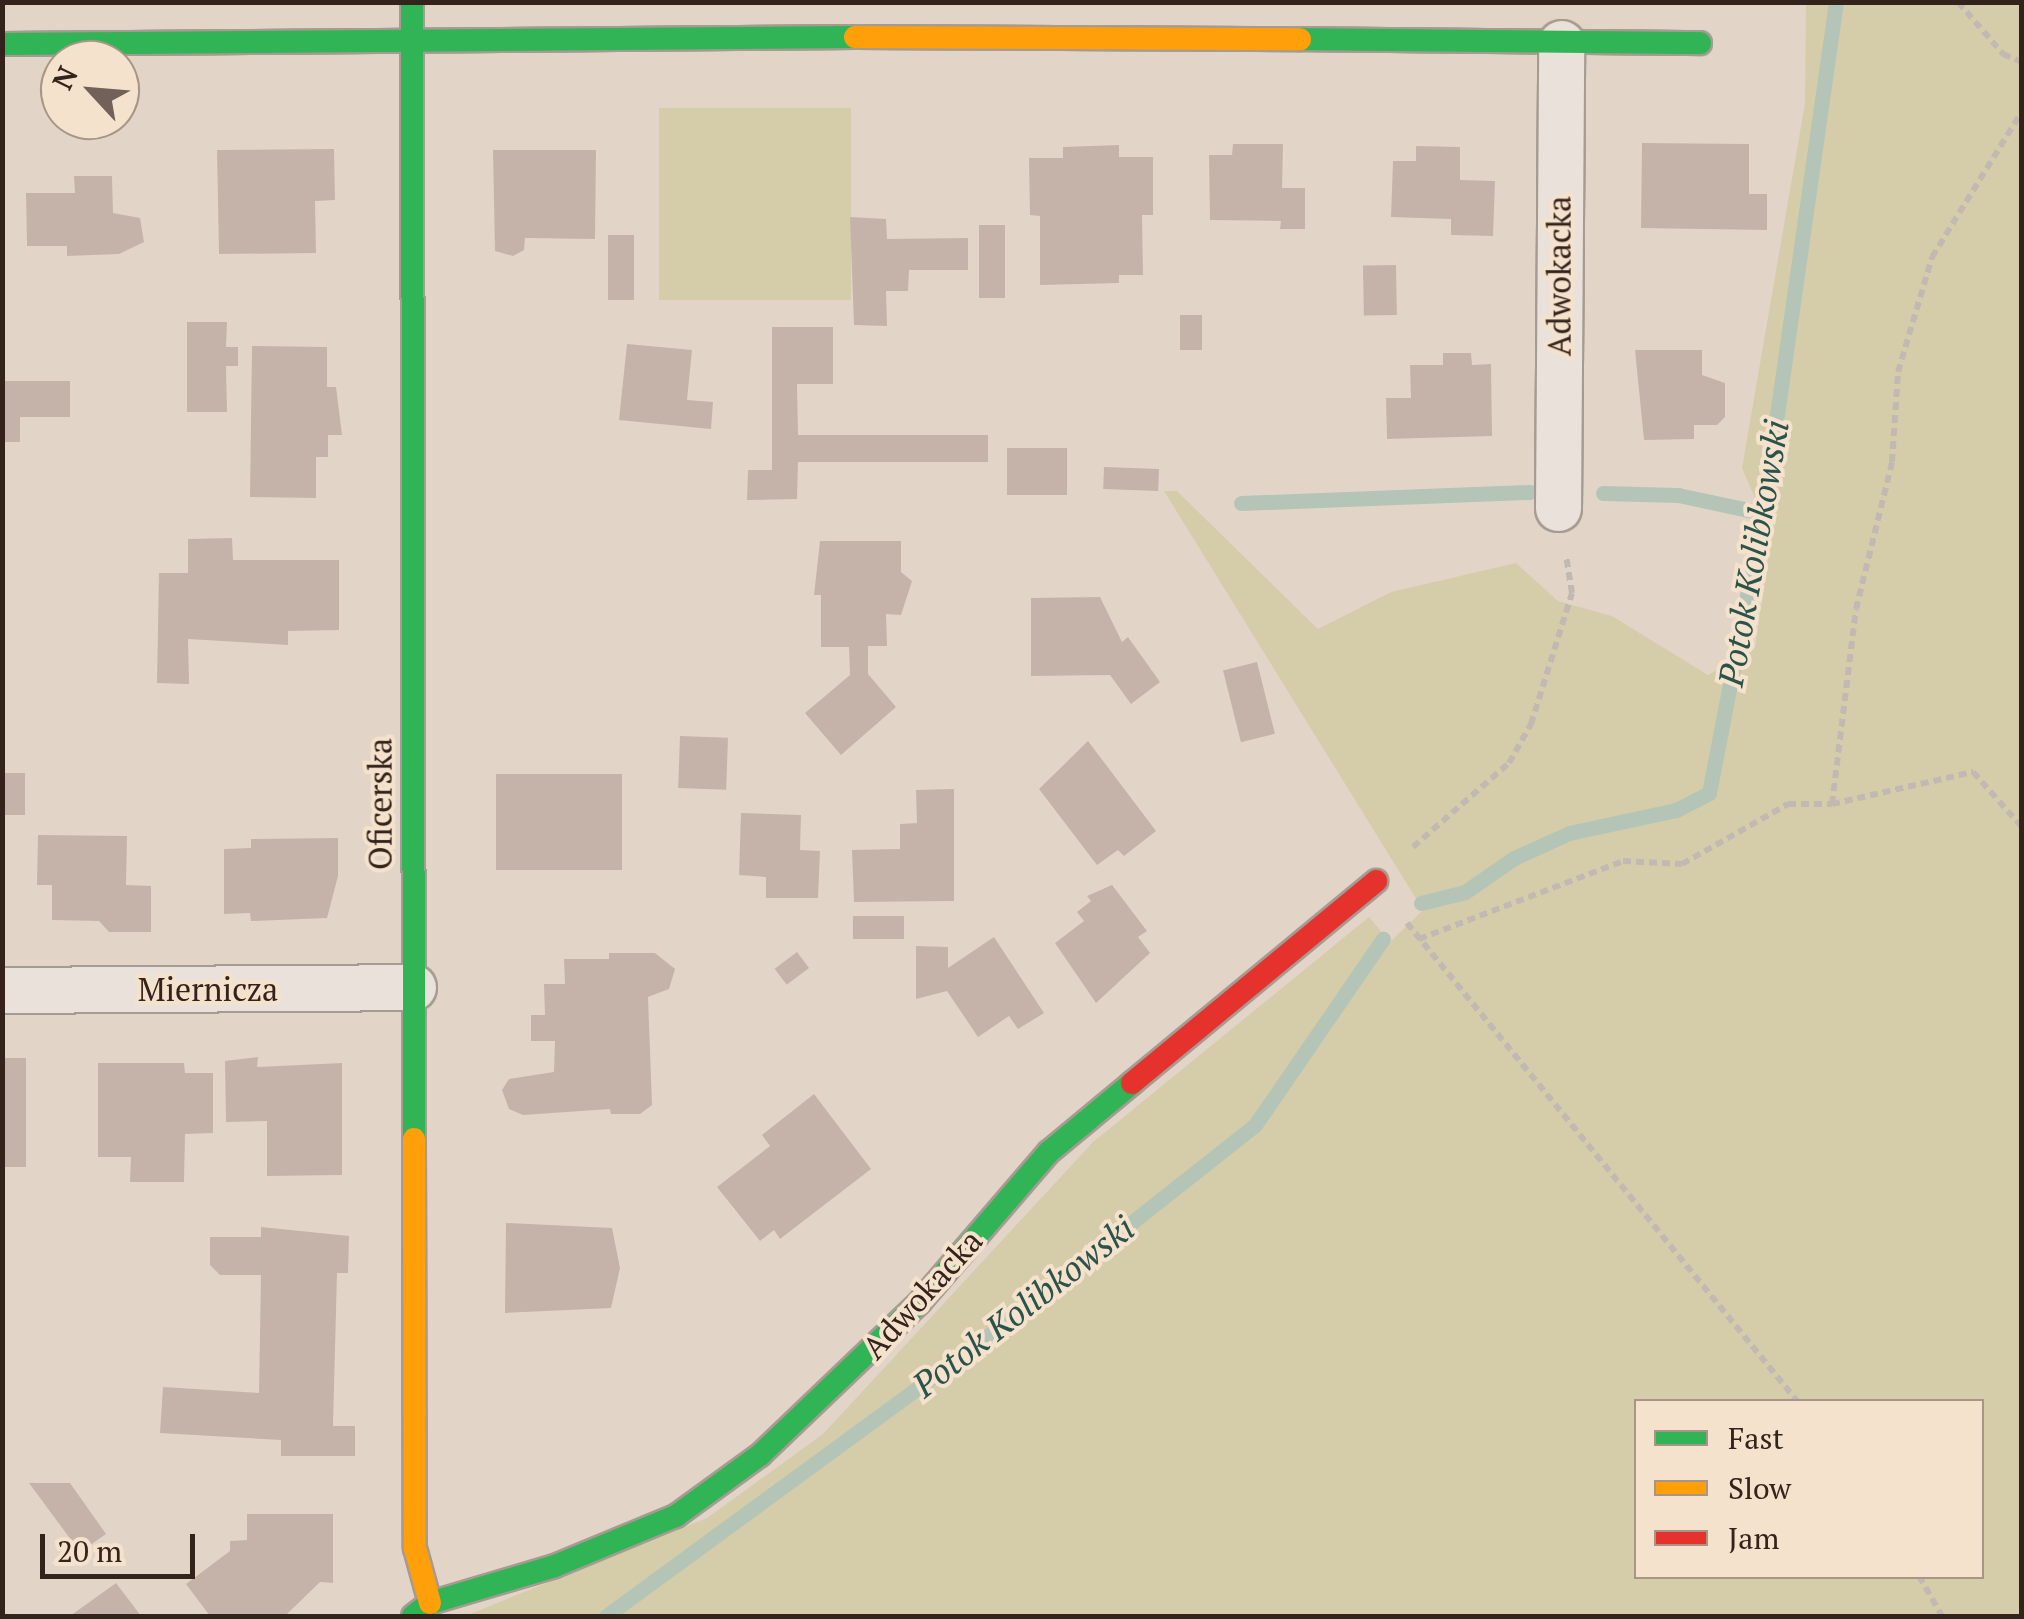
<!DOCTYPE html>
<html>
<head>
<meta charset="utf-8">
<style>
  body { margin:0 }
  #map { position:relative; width:2024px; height:1619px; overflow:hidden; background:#e2d5c8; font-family:"PT Serif",serif }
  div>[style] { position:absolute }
  .green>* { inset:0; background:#d5cdaa; transform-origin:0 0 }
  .stream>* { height:15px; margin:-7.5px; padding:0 7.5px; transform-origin:7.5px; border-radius:7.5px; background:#b4c5b7 }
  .building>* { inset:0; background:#c5b3a9; transform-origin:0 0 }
  .path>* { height:6px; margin-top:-3px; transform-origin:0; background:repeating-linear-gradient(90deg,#c2b9b2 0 8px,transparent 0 13px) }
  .roads { filter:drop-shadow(2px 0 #a69b92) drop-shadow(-2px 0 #a69b92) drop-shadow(0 2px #a69b92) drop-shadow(0 -2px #a69b92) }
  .street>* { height:45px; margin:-22.5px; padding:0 22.5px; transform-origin:22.5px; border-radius:22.5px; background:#eae2da }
  .fast>* { height:22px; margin:-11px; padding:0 11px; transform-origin:11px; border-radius:11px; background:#30b455 }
  .slow>* { height:22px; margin:-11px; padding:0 11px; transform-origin:11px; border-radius:11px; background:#ff9f0a }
  .jam>* { height:22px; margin:-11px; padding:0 11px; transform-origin:11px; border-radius:11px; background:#e5322d }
  span { translate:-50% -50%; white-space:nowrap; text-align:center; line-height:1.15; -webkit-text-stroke:8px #f4e2cd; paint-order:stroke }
  .street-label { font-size:32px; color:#34231b }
  .water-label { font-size:35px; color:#2b534a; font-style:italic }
  .frame { position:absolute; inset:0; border:5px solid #34231b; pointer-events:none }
  .legend { position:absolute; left:1634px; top:1399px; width:350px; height:180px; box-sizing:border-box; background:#f4e2cd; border:2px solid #a79686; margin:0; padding:12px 18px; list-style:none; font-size:30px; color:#34231b }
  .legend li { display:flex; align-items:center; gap:20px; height:50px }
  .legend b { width:50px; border:2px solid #a79686 }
  .north { position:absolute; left:40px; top:40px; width:100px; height:100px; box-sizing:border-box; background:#f4e2cd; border:2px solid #a79686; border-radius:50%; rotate:296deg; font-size:28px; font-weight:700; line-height:40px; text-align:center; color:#34231b }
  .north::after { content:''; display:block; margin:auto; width:35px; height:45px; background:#716158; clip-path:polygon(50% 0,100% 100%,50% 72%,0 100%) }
  .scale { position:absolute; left:40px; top:1534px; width:155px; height:45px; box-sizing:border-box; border:5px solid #34231b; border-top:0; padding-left:12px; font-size:30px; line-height:35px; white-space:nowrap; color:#34231b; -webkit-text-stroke:8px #f4e2cd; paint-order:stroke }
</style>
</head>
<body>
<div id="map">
  <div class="green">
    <i style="clip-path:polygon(evenodd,1806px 3px,2021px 3px,2021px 1616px,465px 1616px,707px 1518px,823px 1434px,1093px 1142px,1369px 917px,1390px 942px,1423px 910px,1164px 491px,1177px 491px,1318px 629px,1391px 592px,1516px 563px,1558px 601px,1612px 616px,1708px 675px,1755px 648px,1771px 536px,1742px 468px,1805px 103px,1806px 3px,1636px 1402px,1982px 1402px,1982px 1576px,1636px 1576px,1636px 1402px)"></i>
    <i style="left:659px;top:108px;width:192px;height:192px"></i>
  </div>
  <div class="stream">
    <i style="left:1603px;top:493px;width:75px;rotate:1.5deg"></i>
    <i style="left:1678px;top:495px;width:87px;rotate:12deg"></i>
    <i style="left:1241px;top:503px;width:289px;rotate:-2.2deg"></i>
    <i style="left:1421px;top:903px;width:45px;rotate:-14deg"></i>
    <i style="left:1465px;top:892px;width:60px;rotate:-34.8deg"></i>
    <i style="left:1514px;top:858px;width:60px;rotate:-24.4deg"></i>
    <i style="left:1569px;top:833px;width:109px;rotate:-12.1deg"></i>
    <i style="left:1676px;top:810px;width:37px;rotate:-27deg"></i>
    <i style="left:1709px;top:793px;width:285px;rotate:-79.1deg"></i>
    <i style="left:1763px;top:513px;width:516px;rotate:-81.87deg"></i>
    <i style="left:606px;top:1616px;width:456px;rotate:-36.2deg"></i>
    <i style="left:974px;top:1347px;width:358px;rotate:-38.3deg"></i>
    <i style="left:1255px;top:1125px;width:226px;rotate:-55.5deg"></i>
  </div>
  <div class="building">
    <i style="clip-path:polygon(1642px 143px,1749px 144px,1749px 194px,1767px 194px,1767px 230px,1641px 228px)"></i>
    <i style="clip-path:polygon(1233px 144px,1283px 144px,1282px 188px,1305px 188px,1305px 229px,1280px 229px,1281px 221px,1210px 220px,1209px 155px,1232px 155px)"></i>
    <i style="clip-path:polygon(1119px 145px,1119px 157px,1153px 157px,1153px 215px,1142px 215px,1143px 275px,1119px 275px,1119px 283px,1040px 285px,1040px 216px,1030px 215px,1029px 158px,1063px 158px,1063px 147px)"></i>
    <i style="clip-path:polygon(1416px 146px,1460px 147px,1460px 180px,1495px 181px,1493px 236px,1451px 235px,1451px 219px,1391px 217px,1393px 161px,1416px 161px)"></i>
    <i style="clip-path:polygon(334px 149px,335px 200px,315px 201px,316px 253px,219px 254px,217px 150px)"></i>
    <i style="clip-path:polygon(493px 150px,596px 150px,595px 239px,525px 238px,524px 250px,513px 256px,495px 251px)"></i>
    <i style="clip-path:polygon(74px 176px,112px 176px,113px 213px,140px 218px,144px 242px,119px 254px,67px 256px,67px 246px,27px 246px,26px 193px,75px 193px)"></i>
    <i style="clip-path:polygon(850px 217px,886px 219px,887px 239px,968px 238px,968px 270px,909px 270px,908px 291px,886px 291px,887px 326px,854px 325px)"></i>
    <i style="left:979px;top:225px;width:26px;height:73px"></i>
    <i style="left:608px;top:235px;width:26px;height:65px"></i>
    <i style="left:1396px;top:265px;width:50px;height:33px;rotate:89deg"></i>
    <i style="left:1202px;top:315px;width:35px;height:22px;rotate:90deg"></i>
    <i style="clip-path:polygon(187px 322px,227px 322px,226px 347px,238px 347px,238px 366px,226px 366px,227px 412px,187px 412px)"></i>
    <i style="clip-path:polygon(772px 327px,833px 327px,833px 384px,797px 384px,798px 435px,988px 435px,988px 462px,798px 462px,797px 499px,747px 500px,748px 470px,772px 470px)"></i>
    <i style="clip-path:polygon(627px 344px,692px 350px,687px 400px,713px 402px,711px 429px,619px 420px)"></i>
    <i style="clip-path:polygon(252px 346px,327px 347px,327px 387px,336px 387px,342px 435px,328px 435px,328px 457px,316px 457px,316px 498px,250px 497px)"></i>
    <i style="clip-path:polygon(1635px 350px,1702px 350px,1702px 375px,1725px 383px,1725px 417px,1717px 425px,1694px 425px,1694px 439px,1644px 440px)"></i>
    <i style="clip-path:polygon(1443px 353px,1471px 353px,1472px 365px,1491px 364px,1492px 436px,1387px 439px,1386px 398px,1411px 398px,1410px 365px,1443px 365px)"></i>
    <i style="clip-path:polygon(2px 381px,70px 381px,70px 417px,20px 417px,20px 442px,2px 442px)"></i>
    <i style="left:1007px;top:448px;width:60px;height:47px"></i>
    <i style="left:1104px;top:467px;width:55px;height:22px;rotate:2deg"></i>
    <i style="clip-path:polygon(232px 538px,233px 560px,339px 560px,339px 630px,288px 631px,288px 645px,188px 639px,189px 684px,157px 683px,159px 573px,188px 573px,188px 539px)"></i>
    <i style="clip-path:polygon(820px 541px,901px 541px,901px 572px,912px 581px,901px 615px,886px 614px,887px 646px,868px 646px,868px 674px,896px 707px,841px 755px,805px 713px,850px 675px,849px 647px,821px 647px,821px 595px,814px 595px)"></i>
    <i style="clip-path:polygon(1100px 597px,1122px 642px,1128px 637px,1160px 682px,1131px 704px,1110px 675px,1031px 676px,1031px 598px)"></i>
    <i style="left:1257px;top:662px;width:74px;height:35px;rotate:76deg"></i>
    <i style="left:680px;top:736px;width:48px;height:52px;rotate:2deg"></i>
    <i style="clip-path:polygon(1088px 741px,1156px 831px,1124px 856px,1118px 850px,1097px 865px,1039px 789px)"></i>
    <i style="left:2px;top:773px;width:23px;height:42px"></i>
    <i style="left:496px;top:774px;width:126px;height:96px"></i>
    <i style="clip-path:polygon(954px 789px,954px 901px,854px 902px,852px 850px,900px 849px,900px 824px,917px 823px,916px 790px)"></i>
    <i style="clip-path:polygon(741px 813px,801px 815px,800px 850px,820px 851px,818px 898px,766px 898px,766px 877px,739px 875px)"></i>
    <i style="clip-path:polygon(38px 835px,127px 836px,126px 885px,151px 886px,151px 932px,109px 932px,99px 921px,52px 920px,52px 885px,37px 885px)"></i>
    <i style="clip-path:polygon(338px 838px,338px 876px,327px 918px,251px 921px,250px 913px,224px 914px,224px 849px,251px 848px,251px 839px)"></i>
    <i style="clip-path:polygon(1112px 885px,1147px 931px,1138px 937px,1150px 953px,1096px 1003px,1055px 943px,1084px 921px,1077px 912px,1091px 901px,1087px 896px)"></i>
    <i style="left:853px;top:916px;width:51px;height:23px"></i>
    <i style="clip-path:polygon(994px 937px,1044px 1013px,1018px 1029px,1009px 1016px,978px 1037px,947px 991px,916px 999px,916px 946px,948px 947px,948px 968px)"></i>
    <i style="left:797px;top:952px;width:20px;height:28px;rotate:53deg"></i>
    <i style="clip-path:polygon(609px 953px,655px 953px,675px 969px,669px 989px,648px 997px,652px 1105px,640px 1114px,611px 1114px,610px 1109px,523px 1115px,509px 1109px,502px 1090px,509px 1079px,554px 1072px,555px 1041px,531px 1041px,531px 1015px,545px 1015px,544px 984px,565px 984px,564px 959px,609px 959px)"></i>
    <i style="clip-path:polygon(258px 1057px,257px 1067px,342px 1063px,342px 1175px,267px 1176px,267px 1121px,226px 1122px,225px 1061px)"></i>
    <i style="left:2px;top:1058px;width:24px;height:109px"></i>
    <i style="clip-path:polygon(98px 1063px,184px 1063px,185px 1073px,213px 1073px,213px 1133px,185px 1134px,184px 1182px,130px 1182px,131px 1157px,98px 1157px)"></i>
    <i style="clip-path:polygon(814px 1094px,871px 1169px,780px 1239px,774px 1230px,760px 1241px,717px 1187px,770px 1146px,762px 1135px)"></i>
    <i style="clip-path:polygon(506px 1223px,612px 1228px,620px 1268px,611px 1308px,505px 1313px)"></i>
    <i style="clip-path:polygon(261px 1227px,349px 1236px,348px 1273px,337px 1273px,333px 1426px,355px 1426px,355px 1456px,281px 1456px,281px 1440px,160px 1433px,163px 1387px,259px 1393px,261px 1275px,220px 1275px,210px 1265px,210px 1237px,261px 1237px)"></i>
    <i style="clip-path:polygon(29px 1483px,70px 1483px,106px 1534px,80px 1552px)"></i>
    <i style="clip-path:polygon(247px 1514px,333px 1514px,333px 1583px,320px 1582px,285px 1616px,210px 1616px,186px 1584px,230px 1551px,230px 1541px,247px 1540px)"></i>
    <i style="clip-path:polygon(116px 1583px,141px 1616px,70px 1616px)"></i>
  </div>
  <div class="path">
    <i style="left:1958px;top:2px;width:69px;rotate:49.1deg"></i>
    <i style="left:2003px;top:54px;width:21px;rotate:23deg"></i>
    <i style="left:1832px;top:804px;width:196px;rotate:-83deg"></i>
    <i style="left:1856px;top:609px;width:151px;rotate:-76.2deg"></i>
    <i style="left:1892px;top:462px;width:90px;rotate:-86.2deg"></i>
    <i style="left:1898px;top:372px;width:120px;rotate:-73.5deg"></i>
    <i style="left:1932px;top:257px;width:172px;rotate:-58.3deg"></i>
    <i style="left:1413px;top:847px;width:128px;rotate:-41.2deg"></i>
    <i style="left:1509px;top:763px;width:45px;rotate:-60.6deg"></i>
    <i style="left:1531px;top:724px;width:137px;rotate:-72.6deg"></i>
    <i style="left:1572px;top:593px;width:37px;rotate:-99deg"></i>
    <i style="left:1407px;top:923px;width:618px;rotate:50.78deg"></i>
    <i style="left:1419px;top:939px;width:218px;rotate:-20.9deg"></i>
    <i style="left:1623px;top:861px;width:59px;rotate:2.9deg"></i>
    <i style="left:1682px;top:864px;width:122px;rotate:-29.5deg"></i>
    <i style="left:1788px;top:804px;width:44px"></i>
    <i style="left:1832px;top:804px;width:145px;rotate:-12.8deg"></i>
    <i style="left:1973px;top:772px;width:74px;rotate:48.3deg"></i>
    <i style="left:1919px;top:1576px;width:46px;rotate:60.1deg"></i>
  </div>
  <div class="roads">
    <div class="street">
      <i style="left:1558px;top:508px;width:465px;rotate:-89.6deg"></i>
      <i style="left:2px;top:990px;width:411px;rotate:-0.4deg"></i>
    </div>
    <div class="fast">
      <i style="left:412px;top:2px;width:1137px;rotate:89.9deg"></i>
      <i style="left:1300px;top:39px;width:400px;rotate:0.6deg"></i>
      <i style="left:2px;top:44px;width:853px;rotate:-0.47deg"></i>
      <i style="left:413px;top:1616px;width:21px;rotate:-37deg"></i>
      <i style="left:430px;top:1603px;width:130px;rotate:-16.5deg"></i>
      <i style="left:555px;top:1566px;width:131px;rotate:-22.5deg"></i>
      <i style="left:676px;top:1516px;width:104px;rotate:-36deg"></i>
      <i style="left:760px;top:1455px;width:220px;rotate:-43.7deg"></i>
      <i style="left:919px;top:1303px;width:199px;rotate:-49.3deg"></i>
      <i style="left:1049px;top:1152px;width:108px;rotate:-39.7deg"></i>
    </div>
    <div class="slow">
      <i style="left:855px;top:37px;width:445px;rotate:0.3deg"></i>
      <i style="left:414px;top:1139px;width:409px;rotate:89.9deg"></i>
      <i style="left:415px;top:1548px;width:57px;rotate:74.7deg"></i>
    </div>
    <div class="jam">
      <i style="left:1132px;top:1083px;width:317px;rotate:-39.6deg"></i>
    </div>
  </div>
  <div class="street-label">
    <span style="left:1559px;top:276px;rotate:-90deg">Adwokacka</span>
    <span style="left:380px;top:804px;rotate:-90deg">Oficerska</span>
    <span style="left:208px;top:989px">Miernicza</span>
    <span style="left:922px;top:1294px;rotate:-48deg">Adwokacka</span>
  </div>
  <div class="water-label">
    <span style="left:1753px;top:553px;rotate:-80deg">Potok Kolibkowski</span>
    <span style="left:1023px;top:1306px;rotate:-38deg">Potok Kolibkowski</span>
  </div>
  <div class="frame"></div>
  <ul class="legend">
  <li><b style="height:12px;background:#30b455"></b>Fast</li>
  <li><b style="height:12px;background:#ff9f0a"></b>Slow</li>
  <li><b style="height:12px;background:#e5322d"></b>Jam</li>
  </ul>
  <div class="north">N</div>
  <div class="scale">20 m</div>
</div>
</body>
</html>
